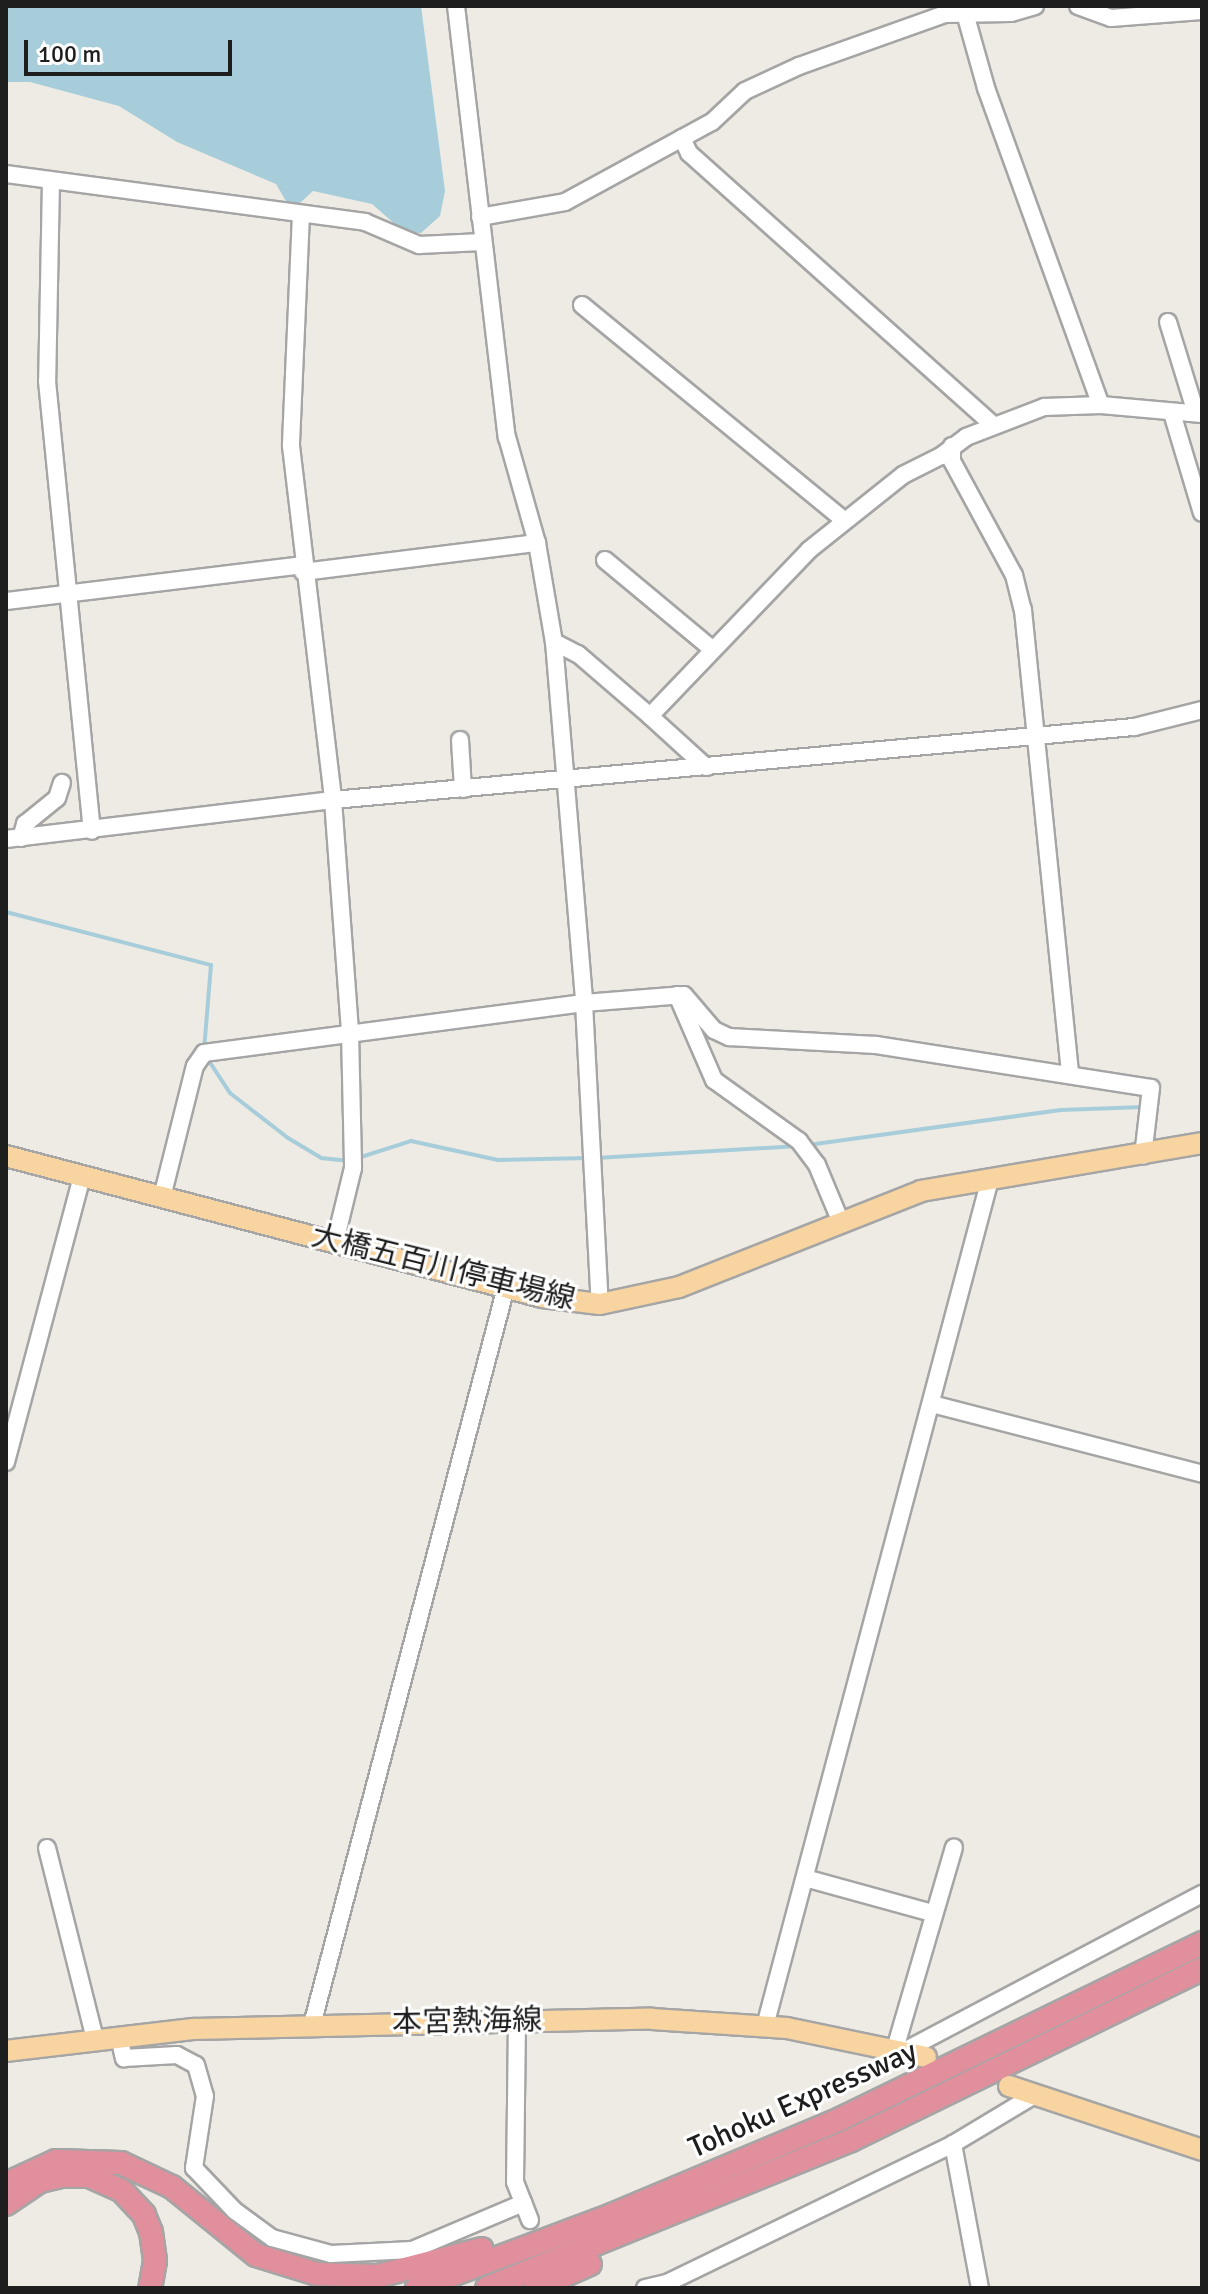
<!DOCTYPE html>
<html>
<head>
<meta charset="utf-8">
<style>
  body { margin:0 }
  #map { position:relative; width:1208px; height:2294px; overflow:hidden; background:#eeebe4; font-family:Signika,"Noto Sans JP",sans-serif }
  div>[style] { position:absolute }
  .water>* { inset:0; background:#a7cdda }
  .stream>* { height:4px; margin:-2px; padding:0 2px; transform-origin:2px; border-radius:2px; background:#a7cdda }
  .roads { filter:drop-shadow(2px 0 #a5a5a5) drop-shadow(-2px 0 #a5a5a5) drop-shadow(0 2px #a5a5a5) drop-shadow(0 -2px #a5a5a5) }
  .minor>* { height:16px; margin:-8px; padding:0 8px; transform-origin:8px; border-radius:8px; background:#fff }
  .major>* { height:20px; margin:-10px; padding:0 10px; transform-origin:10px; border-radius:10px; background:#f7d4a0 }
  .highway>* { height:22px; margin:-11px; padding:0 11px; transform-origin:11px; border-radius:11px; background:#e28f9d }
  span { translate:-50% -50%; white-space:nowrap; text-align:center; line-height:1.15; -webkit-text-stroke:6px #fff; paint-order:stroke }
  .street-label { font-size:30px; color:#1e1e1e }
  .frame { position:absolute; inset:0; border:8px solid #1e1e1e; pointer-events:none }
  .scale { position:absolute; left:24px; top:40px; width:208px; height:36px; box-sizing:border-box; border:4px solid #1e1e1e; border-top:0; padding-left:10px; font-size:24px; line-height:28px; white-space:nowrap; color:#1e1e1e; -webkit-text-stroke:6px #fff; paint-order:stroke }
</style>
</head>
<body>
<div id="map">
  <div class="water">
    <i style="clip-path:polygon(6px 6px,421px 6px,445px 191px,440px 216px,421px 233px,404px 232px,372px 204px,313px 191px,300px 203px,287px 203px,276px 184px,177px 142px,119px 106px,30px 82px,6px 82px)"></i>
  </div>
  <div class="stream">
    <i style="left:6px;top:912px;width:212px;rotate:14.5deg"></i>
    <i style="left:211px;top:965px;width:85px;rotate:94.7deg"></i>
    <i style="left:207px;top:1058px;width:42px;rotate:56.7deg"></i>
    <i style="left:230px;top:1093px;width:73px;rotate:37.8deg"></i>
    <i style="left:288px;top:1138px;width:39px;rotate:31deg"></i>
    <i style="left:321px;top:1158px;width:29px;rotate:6deg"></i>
    <i style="left:808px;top:1145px;width:255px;rotate:-7.9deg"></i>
    <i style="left:1061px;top:1110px;width:82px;rotate:-2.1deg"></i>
    <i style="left:358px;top:1158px;width:56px;rotate:-17.8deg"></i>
    <i style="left:411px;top:1141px;width:89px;rotate:12.3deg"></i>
    <i style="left:498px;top:1160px;width:90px;rotate:-1.3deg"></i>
    <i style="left:596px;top:1158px;width:203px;rotate:-3.4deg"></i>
  </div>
  <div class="roads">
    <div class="minor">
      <i style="left:456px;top:6px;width:434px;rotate:83.3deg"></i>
      <i style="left:507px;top:437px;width:110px;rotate:74.2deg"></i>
      <i style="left:537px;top:543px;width:100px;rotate:80.3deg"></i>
      <i style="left:554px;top:642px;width:362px;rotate:85.2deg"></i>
      <i style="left:584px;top:1003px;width:301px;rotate:87deg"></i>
      <i style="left:963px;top:6px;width:85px;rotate:74.3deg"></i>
      <i style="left:986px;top:88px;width:337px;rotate:70.1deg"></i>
      <i style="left:1078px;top:6px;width:35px;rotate:20deg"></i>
      <i style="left:1111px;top:18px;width:91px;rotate:-4.4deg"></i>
      <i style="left:682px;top:138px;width:17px;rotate:65deg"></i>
      <i style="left:689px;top:153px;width:408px;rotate:41.8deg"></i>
      <i style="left:6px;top:174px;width:362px;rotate:7.6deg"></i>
      <i style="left:365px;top:222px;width:59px;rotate:23.1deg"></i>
      <i style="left:419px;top:245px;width:63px;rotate:-2.7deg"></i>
      <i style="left:51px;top:181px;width:200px;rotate:91.1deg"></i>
      <i style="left:47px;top:381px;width:452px;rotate:84.3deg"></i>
      <i style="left:301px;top:214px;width:232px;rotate:92.5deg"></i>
      <i style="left:291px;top:446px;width:356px;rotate:83.2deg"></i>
      <i style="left:333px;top:800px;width:233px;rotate:85.8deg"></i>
      <i style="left:350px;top:1032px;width:136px;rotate:88.7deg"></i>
      <i style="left:353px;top:1168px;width:76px;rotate:103.7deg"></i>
      <i style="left:480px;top:217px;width:86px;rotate:-10deg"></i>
      <i style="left:565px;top:202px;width:167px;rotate:-28.6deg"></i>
      <i style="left:712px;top:122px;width:45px;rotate:-43.2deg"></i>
      <i style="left:745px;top:91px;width:60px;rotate:-24.8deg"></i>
      <i style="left:799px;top:66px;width:155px;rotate:-19.6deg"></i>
      <i style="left:945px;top:14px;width:66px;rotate:-0.9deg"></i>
      <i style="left:1011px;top:13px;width:25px;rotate:-16deg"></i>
      <i style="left:582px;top:305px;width:339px;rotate:39.4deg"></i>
      <i style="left:1168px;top:322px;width:95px;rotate:72.9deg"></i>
      <i style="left:1172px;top:413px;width:104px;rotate:73.3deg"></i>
      <i style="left:952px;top:446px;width:15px;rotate:90deg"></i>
      <i style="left:952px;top:461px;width:130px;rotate:61.5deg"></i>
      <i style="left:1014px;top:575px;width:36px;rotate:76deg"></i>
      <i style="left:1023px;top:610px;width:465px;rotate:84.2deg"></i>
      <i style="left:605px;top:560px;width:139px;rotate:39.8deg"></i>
      <i style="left:303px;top:572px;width:236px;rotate:-7.1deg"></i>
      <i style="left:6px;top:601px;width:298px;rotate:-6.9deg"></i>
      <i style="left:554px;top:642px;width:27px;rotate:27deg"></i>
      <i style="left:578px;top:654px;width:95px;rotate:40.7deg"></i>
      <i style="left:460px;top:740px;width:49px;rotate:86.5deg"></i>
      <i style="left:706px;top:767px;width:76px;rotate:-137.7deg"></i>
      <i style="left:650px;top:716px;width:230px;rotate:-46.2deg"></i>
      <i style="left:809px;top:550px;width:120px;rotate:-38.6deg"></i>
      <i style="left:903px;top:475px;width:42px;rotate:-26.6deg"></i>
      <i style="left:941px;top:456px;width:31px;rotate:-37deg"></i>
      <i style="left:966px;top:437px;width:84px;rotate:-21deg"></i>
      <i style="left:1044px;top:407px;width:57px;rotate:-2deg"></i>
      <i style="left:1101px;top:405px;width:101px;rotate:5.1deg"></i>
      <i style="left:21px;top:838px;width:15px;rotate:-74deg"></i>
      <i style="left:25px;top:824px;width:41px;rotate:-39.1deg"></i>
      <i style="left:57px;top:798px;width:16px;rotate:-72deg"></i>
      <i style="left:6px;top:839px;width:329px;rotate:-6.8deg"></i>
      <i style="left:333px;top:800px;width:804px;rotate:-5.21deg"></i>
      <i style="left:1134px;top:727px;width:70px;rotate:-14deg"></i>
      <i style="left:677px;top:995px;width:93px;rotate:66.5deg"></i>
      <i style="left:714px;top:1080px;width:105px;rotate:35.7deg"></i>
      <i style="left:799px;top:1141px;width:30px;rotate:53deg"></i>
      <i style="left:817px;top:1165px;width:60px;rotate:67.3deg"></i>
      <i style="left:162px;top:1197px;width:135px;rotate:-75.9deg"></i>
      <i style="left:195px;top:1066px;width:16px;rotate:-55deg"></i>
      <i style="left:204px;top:1053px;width:383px;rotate:-7.5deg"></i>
      <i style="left:584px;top:1003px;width:100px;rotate:-4.6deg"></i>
      <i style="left:684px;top:995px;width:46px;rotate:49.4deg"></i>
      <i style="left:714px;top:1030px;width:17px;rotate:25deg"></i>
      <i style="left:729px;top:1037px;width:147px;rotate:3.1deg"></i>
      <i style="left:876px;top:1045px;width:278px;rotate:8.9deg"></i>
      <i style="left:1151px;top:1088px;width:68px;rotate:96.7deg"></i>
      <i style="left:932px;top:1404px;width:279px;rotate:14.5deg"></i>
      <i style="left:6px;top:1462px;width:296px;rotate:-75.1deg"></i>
      <i style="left:47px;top:1848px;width:197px;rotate:75.9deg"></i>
      <i style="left:805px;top:1878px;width:132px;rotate:15.4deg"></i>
      <i style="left:517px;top:2020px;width:162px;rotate:90.7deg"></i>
      <i style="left:515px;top:2182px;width:41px;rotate:68.5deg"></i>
      <i style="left:312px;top:2025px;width:763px;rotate:-75.27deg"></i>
      <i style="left:765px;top:2026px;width:876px;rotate:-75.12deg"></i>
      <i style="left:119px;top:2037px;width:22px;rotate:77deg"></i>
      <i style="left:124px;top:2058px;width:53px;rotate:-3.2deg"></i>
      <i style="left:177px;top:2055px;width:21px;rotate:28deg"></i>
      <i style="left:196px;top:2065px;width:32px;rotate:74deg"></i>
      <i style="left:205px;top:2096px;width:73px;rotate:98.7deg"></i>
      <i style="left:194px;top:2168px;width:59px;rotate:46.4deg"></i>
      <i style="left:235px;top:2211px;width:46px;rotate:36.1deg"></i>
      <i style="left:272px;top:2238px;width:61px;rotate:15.2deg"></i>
      <i style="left:331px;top:2254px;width:81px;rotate:-2.8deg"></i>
      <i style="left:412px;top:2250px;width:121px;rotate:-22.9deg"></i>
      <i style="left:895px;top:2049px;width:210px;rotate:-73.7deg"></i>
      <i style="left:904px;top:2051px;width:337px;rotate:-27.8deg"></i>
      <i style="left:953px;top:2144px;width:147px;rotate:79.4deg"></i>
      <i style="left:645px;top:2288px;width:23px;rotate:-13deg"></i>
      <i style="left:667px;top:2283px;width:318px;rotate:-25.9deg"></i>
      <i style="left:953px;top:2144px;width:93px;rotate:-31deg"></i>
    </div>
    <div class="major">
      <i style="left:6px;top:1156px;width:554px;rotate:14.74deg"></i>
      <i style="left:542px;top:1297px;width:58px;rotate:6.9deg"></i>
      <i style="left:600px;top:1304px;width:81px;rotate:-12.1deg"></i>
      <i style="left:679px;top:1287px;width:260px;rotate:-21.6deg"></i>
      <i style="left:921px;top:1191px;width:285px;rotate:-9.7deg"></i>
      <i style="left:6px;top:2051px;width:189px;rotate:-6.7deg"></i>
      <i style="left:194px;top:2029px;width:458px;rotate:-1.3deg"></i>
      <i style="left:652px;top:2019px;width:135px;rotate:3.8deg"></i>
      <i style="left:787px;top:2028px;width:142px;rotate:11.8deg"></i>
      <i style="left:1009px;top:2086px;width:203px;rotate:18.3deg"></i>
    </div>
    <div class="highway">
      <i style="left:6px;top:2184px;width:55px;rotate:-24.7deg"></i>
      <i style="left:56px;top:2161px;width:65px;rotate:1.8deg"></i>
      <i style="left:121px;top:2163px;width:56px;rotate:25.2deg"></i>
      <i style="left:172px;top:2187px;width:108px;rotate:39deg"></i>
      <i style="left:256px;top:2255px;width:64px;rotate:17.3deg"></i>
      <i style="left:317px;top:2274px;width:61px;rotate:1.9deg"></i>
      <i style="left:378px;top:2276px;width:107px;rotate:-14.6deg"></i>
      <i style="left:6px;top:2204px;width:41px;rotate:-34.1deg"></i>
      <i style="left:40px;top:2181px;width:23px;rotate:-13deg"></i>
      <i style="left:62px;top:2176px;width:27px"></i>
      <i style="left:89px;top:2176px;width:35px;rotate:24deg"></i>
      <i style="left:121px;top:2190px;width:34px;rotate:47deg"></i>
      <i style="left:144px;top:2215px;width:18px;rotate:68deg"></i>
      <i style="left:151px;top:2232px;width:29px;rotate:82deg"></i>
      <i style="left:155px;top:2261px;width:27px;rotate:100deg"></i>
      <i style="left:417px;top:2288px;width:208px;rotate:-20.5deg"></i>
      <i style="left:612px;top:2215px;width:247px;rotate:-22.8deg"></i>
      <i style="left:840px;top:2119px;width:403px;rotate:-25.9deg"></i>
      <i style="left:487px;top:2288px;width:393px;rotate:-22.1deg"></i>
      <i style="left:851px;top:2140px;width:390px;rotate:-26deg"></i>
      <i style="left:536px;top:2288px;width:59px;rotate:-24deg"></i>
    </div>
  </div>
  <div class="street-label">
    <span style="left:443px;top:1268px;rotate:14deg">大橋五百川停車場線</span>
    <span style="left:467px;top:2022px;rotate:-1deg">本宮熱海線</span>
    <span style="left:803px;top:2100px;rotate:-24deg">Tohoku Expressway</span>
  </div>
  <div class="frame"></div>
  <div class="scale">100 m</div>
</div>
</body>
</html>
